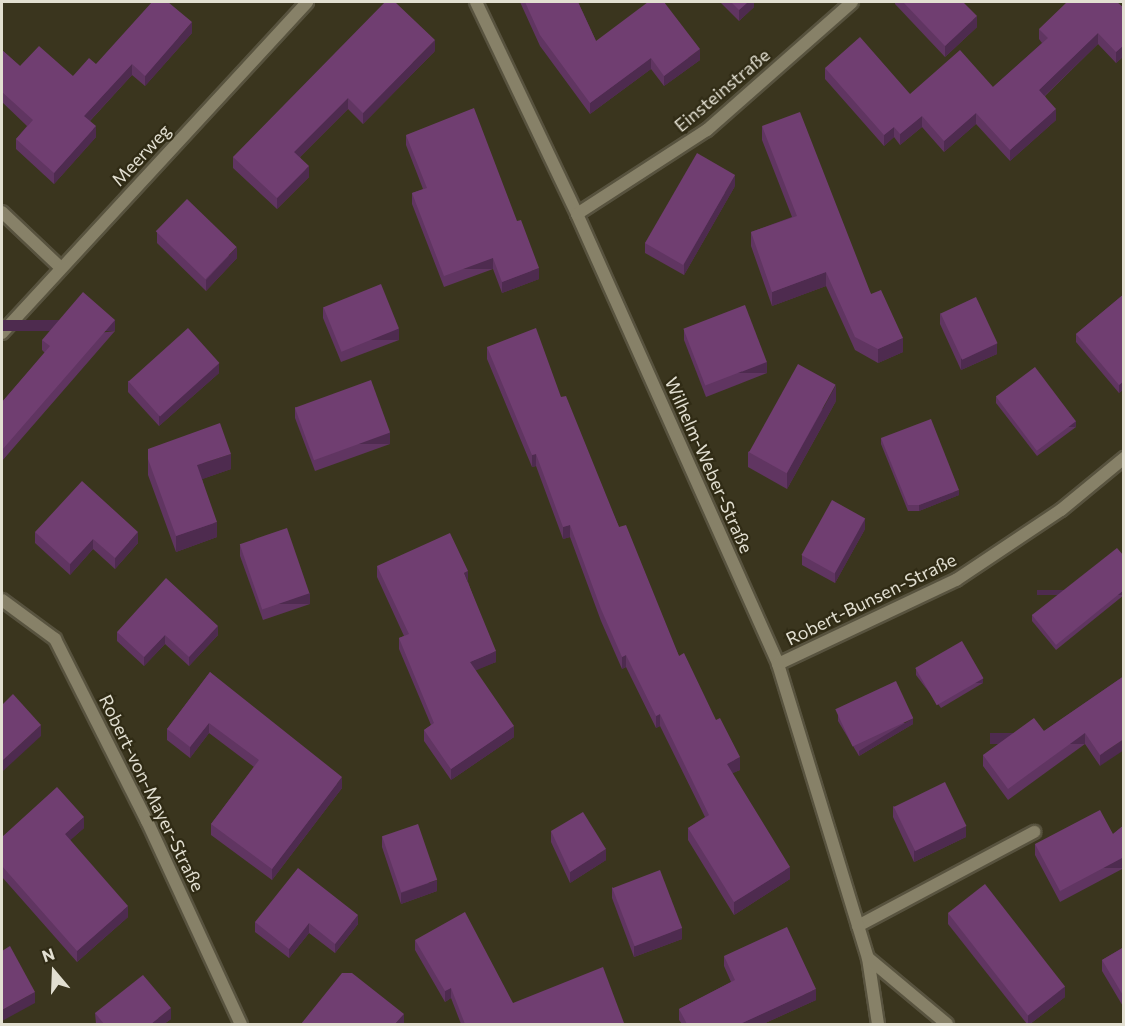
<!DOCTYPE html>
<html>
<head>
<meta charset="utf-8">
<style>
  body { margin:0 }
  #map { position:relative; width:1125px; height:1026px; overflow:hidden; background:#3a351e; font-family:Commissioner,sans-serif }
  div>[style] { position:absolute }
  .roads { filter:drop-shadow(2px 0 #58533f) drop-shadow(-2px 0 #58533f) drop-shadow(0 2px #58533f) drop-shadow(0 -2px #58533f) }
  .lane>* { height:12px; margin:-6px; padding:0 6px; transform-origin:6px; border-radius:6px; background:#878168 }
  .street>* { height:12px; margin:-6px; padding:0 6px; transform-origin:6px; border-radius:6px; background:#878168 }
  .wall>* { inset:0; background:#603561 }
  .shaded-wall>* { inset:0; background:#4e2b4f; transform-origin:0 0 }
  .building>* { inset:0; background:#703e71; transform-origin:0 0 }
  span { translate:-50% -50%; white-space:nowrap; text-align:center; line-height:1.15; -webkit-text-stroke:4.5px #302b15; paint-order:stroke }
  .street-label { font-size:18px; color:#e2dfd1 }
  .frame { position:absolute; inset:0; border:3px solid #e2dfd1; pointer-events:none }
  .north { position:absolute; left:24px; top:942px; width:60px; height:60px; -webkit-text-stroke:4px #302b15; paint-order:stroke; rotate:341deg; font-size:16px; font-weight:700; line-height:24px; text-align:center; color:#e2dfd1 }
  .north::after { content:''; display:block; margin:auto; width:21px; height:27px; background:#e2dfd1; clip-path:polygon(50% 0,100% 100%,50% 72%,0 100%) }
</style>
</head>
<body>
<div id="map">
  <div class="roads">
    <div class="lane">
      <i style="left:858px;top:926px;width:200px;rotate:-28.1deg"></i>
    </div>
    <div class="street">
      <i style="left:476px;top:2px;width:235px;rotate:64.5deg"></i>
      <i style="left:577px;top:214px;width:493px;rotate:65.9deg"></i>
      <i style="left:778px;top:664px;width:307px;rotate:73deg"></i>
      <i style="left:868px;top:958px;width:67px;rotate:81.4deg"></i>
      <i style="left:2px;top:212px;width:81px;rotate:43.5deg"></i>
      <i style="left:577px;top:214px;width:155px;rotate:-32.9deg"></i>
      <i style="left:707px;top:130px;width:193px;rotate:-41.4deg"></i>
      <i style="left:2px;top:333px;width:450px;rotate:-47.3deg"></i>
      <i style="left:2px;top:600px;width:66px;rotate:36.3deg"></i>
      <i style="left:55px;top:639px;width:204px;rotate:63.2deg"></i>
      <i style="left:147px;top:821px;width:224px;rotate:65.2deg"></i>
      <i style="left:778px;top:664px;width:197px;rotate:-25.3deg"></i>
      <i style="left:956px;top:580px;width:126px;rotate:-33.7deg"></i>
      <i style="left:1061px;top:510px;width:82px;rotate:-39.5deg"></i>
      <i style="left:868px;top:958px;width:103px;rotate:39.9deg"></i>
    </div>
  </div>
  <div class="wall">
    <i style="clip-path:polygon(520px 2px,578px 2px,596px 41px,700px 60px,664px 86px,651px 69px,590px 114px,540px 46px)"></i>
    <i style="clip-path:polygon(720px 2px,754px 2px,754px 7px,739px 21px)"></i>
    <i style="clip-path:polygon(895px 2px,963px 2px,977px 27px,945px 57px,895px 4px)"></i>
    <i style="clip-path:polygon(1124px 8px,1124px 56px,1116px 63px,1098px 44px,1045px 96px,1056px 120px,1010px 161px,976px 124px,944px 152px,922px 127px,900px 145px,894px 137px,884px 146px,825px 79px,825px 68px,910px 94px,993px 87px,1042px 43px,1039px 39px,1039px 29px)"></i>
    <i style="clip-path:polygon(192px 33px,145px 86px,132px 75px,90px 121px,96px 137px,54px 184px,16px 149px,16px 139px,27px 126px,2px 102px,2px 50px,20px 66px,73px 76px,96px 64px)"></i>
    <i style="clip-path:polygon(435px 51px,363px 124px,348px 109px,300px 157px,309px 177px,277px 209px,233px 168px,233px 157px)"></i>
    <i style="clip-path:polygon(762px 126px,871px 294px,903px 352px,878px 363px,855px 350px,826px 286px,772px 306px,751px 246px,751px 232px,792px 217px,762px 140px)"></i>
    <i style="clip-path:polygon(406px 135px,539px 279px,502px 293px,493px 269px,444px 287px,412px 204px,412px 193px,423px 189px,406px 145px)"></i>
    <i style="clip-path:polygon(735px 186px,684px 275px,645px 253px,645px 243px)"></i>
    <i style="clip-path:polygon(157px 232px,237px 258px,206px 291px,157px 243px)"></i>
    <i style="clip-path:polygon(1124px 294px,1124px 389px,1119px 393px,1076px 342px,1076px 334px)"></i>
    <i style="clip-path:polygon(323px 307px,399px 340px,341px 362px,323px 318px)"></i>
    <i style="clip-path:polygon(940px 313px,997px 354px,961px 370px,940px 324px)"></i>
    <i style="clip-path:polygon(684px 329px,767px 373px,706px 397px,684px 340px)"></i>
    <i style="clip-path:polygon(115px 331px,2px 461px,2px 402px,45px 353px,42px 350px,42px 340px)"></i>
    <i style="clip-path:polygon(487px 347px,561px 397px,619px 527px,679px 656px,740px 770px,732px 773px,790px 879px,734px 915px,688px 840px,688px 828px,705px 817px,660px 726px,656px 728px,626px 667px,622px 669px,601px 621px,570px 537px,563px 539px,536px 466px,532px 467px,487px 359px)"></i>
    <i style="clip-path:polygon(219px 373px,159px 426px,128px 392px,128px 381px)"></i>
    <i style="clip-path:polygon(996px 397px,1076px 427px,1037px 456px,996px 403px)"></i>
    <i style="clip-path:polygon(836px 401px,787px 489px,748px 467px,748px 452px)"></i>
    <i style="clip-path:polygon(295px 407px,390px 444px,315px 471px,295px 418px)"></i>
    <i style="clip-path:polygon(881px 438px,959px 495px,919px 511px,908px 511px,881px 444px)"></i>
    <i style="clip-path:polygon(148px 449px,231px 469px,202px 479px,217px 537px,176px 552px,148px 475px)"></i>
    <i style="clip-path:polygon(865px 529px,835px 583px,802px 565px,802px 555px)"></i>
    <i style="clip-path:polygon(35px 532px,138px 543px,115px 569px,93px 549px,70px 575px,35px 543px)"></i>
    <i style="clip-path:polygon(240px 545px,310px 604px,263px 620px,240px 556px)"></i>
    <i style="clip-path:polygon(1124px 556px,1124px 595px,1056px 650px,1032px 621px,1032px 615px)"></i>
    <i style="clip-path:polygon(377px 566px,468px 582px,496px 662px,475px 670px,514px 737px,451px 780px,424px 741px,424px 730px,431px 725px,399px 649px,399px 638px,404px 636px,377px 577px)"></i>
    <i style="clip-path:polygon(117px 632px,218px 635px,189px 666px,165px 644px,144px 666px,117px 641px)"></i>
    <i style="clip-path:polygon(916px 669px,983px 683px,941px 708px,916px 675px)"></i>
    <i style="clip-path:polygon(210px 672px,342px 788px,272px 880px,211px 835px,211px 824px,254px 767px,209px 733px,190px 758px,167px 740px,167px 729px)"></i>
    <i style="clip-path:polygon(1124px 676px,1100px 766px,1085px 744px,1008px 800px,983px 766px,983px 755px,1044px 731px)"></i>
    <i style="clip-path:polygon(838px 715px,913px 724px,859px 756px,838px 721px)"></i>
    <i style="clip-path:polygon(893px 806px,966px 837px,914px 862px,893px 817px)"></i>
    <i style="clip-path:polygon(1124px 825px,1124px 868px,1060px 902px,1035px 855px,1035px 844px,1113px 834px)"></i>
    <i style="clip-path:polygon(84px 828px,70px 840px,128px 917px,77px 962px,2px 877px,2px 837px)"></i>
    <i style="clip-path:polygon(551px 831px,606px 860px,570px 883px,551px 842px)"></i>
    <i style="clip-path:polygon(382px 836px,437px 891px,401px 904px,382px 847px)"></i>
    <i style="clip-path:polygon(612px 887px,682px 939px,634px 957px,612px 898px)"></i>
    <i style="clip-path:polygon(948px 913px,1065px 997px,1030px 1024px,1027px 1024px,948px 924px)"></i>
    <i style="clip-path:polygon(255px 922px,358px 924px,335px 953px,309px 933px,289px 958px,255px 932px)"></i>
    <i style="clip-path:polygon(415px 940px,513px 1003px,624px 1024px,461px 1024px,451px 998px,445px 1002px,415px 950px)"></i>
    <i style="clip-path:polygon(1124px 947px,1124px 1008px,1102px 971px,1102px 960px)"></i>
    <i style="clip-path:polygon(724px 956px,816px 1000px,763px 1024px,682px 1024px,679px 1020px,679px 1009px,731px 982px,724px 966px)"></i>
    <i style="clip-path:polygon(95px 1013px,171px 1019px,164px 1024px,96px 1024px)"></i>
  </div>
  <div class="shaded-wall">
    <i style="clip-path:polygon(748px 2px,754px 2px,754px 7px,739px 21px,739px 10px)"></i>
    <i style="clip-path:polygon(977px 16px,977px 27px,945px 57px,945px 46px)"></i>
    <i style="clip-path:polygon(192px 22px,192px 33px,145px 86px,145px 76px)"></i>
    <i style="clip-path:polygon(1098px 33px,1098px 44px,1039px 101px,1039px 90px)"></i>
    <i style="clip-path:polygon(435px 40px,435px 51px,363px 124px,363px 113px)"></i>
    <i style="clip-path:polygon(1124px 45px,1124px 56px,1116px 63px,1116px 52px)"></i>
    <i style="clip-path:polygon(700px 49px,700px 60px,664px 86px,664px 76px)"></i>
    <i style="clip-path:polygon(651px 58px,651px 69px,590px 114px,590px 103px)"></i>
    <i style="clip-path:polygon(132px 64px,132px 75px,84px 127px,84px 116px)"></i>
    <i style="clip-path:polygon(348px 98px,348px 109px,294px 163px,294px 152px)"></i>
    <i style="clip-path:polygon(1056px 109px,1056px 120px,1010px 161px,1010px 150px)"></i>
    <i style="clip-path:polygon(976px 113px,976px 124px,944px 152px,944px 141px)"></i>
    <i style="clip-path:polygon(922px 116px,922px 127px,900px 145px,900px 134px)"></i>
    <i style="clip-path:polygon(96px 126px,96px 137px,54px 184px,54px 173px)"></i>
    <i style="clip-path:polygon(894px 127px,894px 137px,884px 146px,884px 135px)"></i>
    <i style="clip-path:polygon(309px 166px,309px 177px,277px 209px,277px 198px)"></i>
    <i style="clip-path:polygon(735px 175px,735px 186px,684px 275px,684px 264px)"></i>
    <i style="clip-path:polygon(237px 247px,237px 258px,206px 291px,206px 280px)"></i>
    <i style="left:493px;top:258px;width:11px;height:52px;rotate:90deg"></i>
    <i style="clip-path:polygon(539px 268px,539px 279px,502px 293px,502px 282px)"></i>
    <i style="clip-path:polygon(826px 272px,826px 286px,772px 306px,772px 292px)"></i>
    <i style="left:115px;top:320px;width:11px;height:172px;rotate:90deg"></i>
    <i style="left:399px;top:329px;width:11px;height:62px;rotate:90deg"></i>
    <i style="clip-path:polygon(903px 338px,903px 352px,878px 363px,878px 349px)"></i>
    <i style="clip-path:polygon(997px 343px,997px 354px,961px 370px,961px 359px)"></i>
    <i style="left:767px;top:362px;width:11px;height:66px;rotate:90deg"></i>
    <i style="clip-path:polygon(219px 363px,219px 373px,159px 426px,159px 415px)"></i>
    <i style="clip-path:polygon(1124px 381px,1124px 389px,1119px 393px,1119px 385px)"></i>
    <i style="clip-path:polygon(836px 385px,836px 401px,787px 489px,787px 473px)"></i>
    <i style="left:1076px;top:421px;width:6px;height:49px;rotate:90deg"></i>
    <i style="left:390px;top:433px;width:11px;height:80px;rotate:90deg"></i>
    <i style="clip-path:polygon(231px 454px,231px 469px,197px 481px,197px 465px)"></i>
    <i style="clip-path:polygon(536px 454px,536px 466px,532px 467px,532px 455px)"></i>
    <i style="clip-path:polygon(959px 490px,959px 495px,919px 511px,919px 505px)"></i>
    <i style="clip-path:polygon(865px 518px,865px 529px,835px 583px,835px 572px)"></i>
    <i style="clip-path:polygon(217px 522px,217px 537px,176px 552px,176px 536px)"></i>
    <i style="clip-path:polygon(570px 525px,570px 537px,563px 539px,563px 527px)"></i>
    <i style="clip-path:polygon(138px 532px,138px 543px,115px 569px,115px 558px)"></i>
    <i style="clip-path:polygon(93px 539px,93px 549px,70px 575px,70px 564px)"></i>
    <i style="clip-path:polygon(468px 571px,468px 582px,464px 573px)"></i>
    <i style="left:1124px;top:590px;width:5px;height:87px;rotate:90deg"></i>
    <i style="left:310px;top:593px;width:11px;height:50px;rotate:90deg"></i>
    <i style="clip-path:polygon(218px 626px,218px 635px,189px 666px,189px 657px)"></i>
    <i style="clip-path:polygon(165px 635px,165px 644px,144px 666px,144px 657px)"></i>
    <i style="clip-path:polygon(496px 651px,496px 662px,470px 673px,470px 662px)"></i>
    <i style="clip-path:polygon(626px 655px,626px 667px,622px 669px,622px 657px)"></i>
    <i style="left:983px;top:678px;width:5px;height:49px;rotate:90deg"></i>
    <i style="clip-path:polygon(660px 714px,660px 726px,656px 728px,656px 716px)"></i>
    <i style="clip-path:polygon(913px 718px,913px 724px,859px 756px,859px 751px)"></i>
    <i style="clip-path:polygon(209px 723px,209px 733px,190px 758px,190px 747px)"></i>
    <i style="clip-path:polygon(41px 725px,41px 736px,2px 772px,2px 761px)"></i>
    <i style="clip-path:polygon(514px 726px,514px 737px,451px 780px,451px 769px)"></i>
    <i style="left:1085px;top:733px;width:11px;height:95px;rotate:90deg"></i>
    <i style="clip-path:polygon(1124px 739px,1124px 750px,1100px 766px,1100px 755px)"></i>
    <i style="clip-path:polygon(740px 757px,740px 770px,727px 776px,727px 764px)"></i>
    <i style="clip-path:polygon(342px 777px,342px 788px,272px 880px,272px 869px)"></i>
    <i style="clip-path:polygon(84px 817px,84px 828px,65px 845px,65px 834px)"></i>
    <i style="clip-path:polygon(966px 826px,966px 837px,914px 862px,914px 851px)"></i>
    <i style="clip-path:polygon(606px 849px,606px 860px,570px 883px,570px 872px)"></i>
    <i style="left:1124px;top:857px;width:11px;height:72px;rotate:90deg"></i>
    <i style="clip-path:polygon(790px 867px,790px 879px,734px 915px,734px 902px)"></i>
    <i style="clip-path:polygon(437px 880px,437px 891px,401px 904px,401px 893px)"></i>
    <i style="clip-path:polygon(128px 906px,128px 917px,77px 962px,77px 951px)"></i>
    <i style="clip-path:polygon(358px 915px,358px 924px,335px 953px,335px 944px)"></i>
    <i style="clip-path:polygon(309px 923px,309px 933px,289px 958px,289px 949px)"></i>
    <i style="clip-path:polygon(682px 928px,682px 939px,634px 957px,634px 946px)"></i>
    <i style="clip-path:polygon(1065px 986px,1065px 997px,1030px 1024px,1028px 1024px,1028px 1015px)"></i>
    <i style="clip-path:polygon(451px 988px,451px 998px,445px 1002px,445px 991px)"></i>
    <i style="clip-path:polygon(816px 989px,816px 1000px,763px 1024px,740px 1024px)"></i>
    <i style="clip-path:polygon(35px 992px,35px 1003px,2px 1021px,2px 1010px)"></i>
    <i style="clip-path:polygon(171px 1008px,171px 1019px,164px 1024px,151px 1024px)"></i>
    <i style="clip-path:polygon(404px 1014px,404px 1023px,403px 1024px,395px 1024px)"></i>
  </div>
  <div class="building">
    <i style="clip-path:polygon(152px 2px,168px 2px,192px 22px,145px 76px,132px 64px,84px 116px,96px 126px,54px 173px,16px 139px,33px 120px,2px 92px,2px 50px,20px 66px,39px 46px,73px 76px,89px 58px,96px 64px)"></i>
    <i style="clip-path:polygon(385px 2px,395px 2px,435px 40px,363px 113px,348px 98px,294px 152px,309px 166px,277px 198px,233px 157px)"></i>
    <i style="clip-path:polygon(525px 2px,578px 2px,596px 41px,648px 2px,664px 2px,700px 49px,664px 76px,651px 58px,590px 103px,540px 35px)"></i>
    <i style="clip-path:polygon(731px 2px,748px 2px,739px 10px)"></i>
    <i style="clip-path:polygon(903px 2px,963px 2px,977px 16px,945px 46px)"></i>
    <i style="clip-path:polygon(1067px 2px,1117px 2px,1124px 8px,1124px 45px,1116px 52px,1098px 33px,1039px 90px,1056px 109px,1010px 150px,976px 113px,944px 141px,922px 116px,900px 134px,894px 127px,884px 135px,825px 68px,860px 37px,910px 94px,960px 50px,993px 87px,1048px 38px,1039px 29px)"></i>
    <i style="clip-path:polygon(474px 108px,517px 221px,521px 220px,539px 268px,502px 282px,493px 258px,444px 276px,412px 193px,427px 188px,406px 135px)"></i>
    <i style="clip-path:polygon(800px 112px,871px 294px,881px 290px,903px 338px,878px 349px,855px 337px,826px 272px,772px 292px,751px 232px,797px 216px,762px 126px)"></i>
    <i style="left:697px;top:153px;width:44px;height:104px;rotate:30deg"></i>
    <i style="left:187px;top:199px;width:69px;height:45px;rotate:44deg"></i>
    <i style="left:381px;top:284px;width:48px;height:62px;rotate:68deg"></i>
    <i style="clip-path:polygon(83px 292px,115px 320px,2px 450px,2px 402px,50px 346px,42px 340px)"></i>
    <i style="clip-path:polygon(1124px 294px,1124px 381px,1119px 385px,1076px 334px)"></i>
    <i style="left:976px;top:297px;width:51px;height:39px;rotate:65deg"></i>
    <i style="left:745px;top:305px;width:61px;height:66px;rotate:69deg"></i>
    <i style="left:188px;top:328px;width:47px;height:80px;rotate:48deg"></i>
    <i style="clip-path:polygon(536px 328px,561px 397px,566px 396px,619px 527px,626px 525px,679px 656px,684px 653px,716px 720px,720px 718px,740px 757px,727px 764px,790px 867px,734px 902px,688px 828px,709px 815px,660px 714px,656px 716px,626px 655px,622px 657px,601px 609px,570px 525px,563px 527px,536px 454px,532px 455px,487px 347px)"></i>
    <i style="left:798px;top:364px;width:43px;height:101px;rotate:29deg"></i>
    <i style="left:1035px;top:367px;width:68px;height:49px;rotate:53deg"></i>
    <i style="left:371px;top:380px;width:56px;height:81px;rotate:70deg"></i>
    <i style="clip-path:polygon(931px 419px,959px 490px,919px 505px,908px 505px,881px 438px)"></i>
    <i style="clip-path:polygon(220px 423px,231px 454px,197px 465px,217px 522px,176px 536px,148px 459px,148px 449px)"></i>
    <i style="clip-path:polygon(82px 481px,138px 532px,115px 558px,93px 539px,70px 564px,35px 532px)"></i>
    <i style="left:832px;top:500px;width:38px;height:63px;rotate:29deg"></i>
    <i style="left:287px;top:528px;width:69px;height:50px;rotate:71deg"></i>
    <i style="clip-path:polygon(450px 533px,468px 571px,464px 573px,496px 651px,470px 662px,514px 726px,451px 769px,424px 730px,434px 723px,399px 638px,409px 634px,377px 566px)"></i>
    <i style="clip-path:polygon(1117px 548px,1124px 556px,1124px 590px,1056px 645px,1032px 615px)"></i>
    <i style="clip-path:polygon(166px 578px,218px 626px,189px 657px,165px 635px,144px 657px,117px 632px)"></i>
    <i style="left:962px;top:641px;width:43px;height:54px;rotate:60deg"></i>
    <i style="clip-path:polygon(210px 672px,342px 777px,272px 869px,211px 824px,259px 760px,209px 723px,190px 747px,167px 729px)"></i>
    <i style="clip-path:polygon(1124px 676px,1124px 739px,1100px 755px,1085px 733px,1008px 789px,983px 755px,1034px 718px,1044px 731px)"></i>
    <i style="left:896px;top:681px;width:41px;height:67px;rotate:65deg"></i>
    <i style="clip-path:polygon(13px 694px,41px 725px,2px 761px,2px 705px)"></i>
    <i style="left:945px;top:782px;width:49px;height:57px;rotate:64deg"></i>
    <i style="clip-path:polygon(57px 787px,84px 817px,65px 834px,128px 906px,77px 951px,2px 866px,2px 837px)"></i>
    <i style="clip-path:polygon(1100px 810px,1113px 834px,1124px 825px,1124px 857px,1060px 891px,1035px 844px)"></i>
    <i style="clip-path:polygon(583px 812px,606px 849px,570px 872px,551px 831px)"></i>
    <i style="left:418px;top:824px;width:59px;height:38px;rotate:71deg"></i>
    <i style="clip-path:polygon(298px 868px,358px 915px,335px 944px,309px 923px,289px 949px,255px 922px)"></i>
    <i style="left:660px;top:870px;width:62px;height:51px;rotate:69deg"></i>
    <i style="left:985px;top:884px;width:130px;height:47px;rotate:52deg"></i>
    <i style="clip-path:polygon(465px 912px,513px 1003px,603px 967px,624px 1023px,619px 1024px,465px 1024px,451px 988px,445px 991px,415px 940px)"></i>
    <i style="clip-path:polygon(787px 927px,816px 989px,740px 1024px,687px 1024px,679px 1009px,735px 980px,724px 956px)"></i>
    <i style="clip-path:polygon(10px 946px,35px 992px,2px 1010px,2px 951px)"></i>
    <i style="clip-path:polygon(1124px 947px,1124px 997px,1102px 960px)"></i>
    <i style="clip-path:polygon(342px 973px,352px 973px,404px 1014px,395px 1024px,350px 1024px,349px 1023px,348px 1024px,301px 1024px)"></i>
    <i style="clip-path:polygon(143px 975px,171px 1008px,151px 1024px,104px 1024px,95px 1013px)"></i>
  </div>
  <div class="street-label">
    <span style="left:722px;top:90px;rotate:-40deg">Einsteinstraße</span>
    <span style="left:141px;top:155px;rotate:-47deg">Meerweg</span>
    <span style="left:709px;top:465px;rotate:66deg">Wilhelm-Weber-Straße</span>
    <span style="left:871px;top:599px;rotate:-26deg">Robert-Bunsen-Straße</span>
    <span style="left:152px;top:793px;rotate:64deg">Robert-von-Mayer-Straße</span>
  </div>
  <div class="frame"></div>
  <div class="north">N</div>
</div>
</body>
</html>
